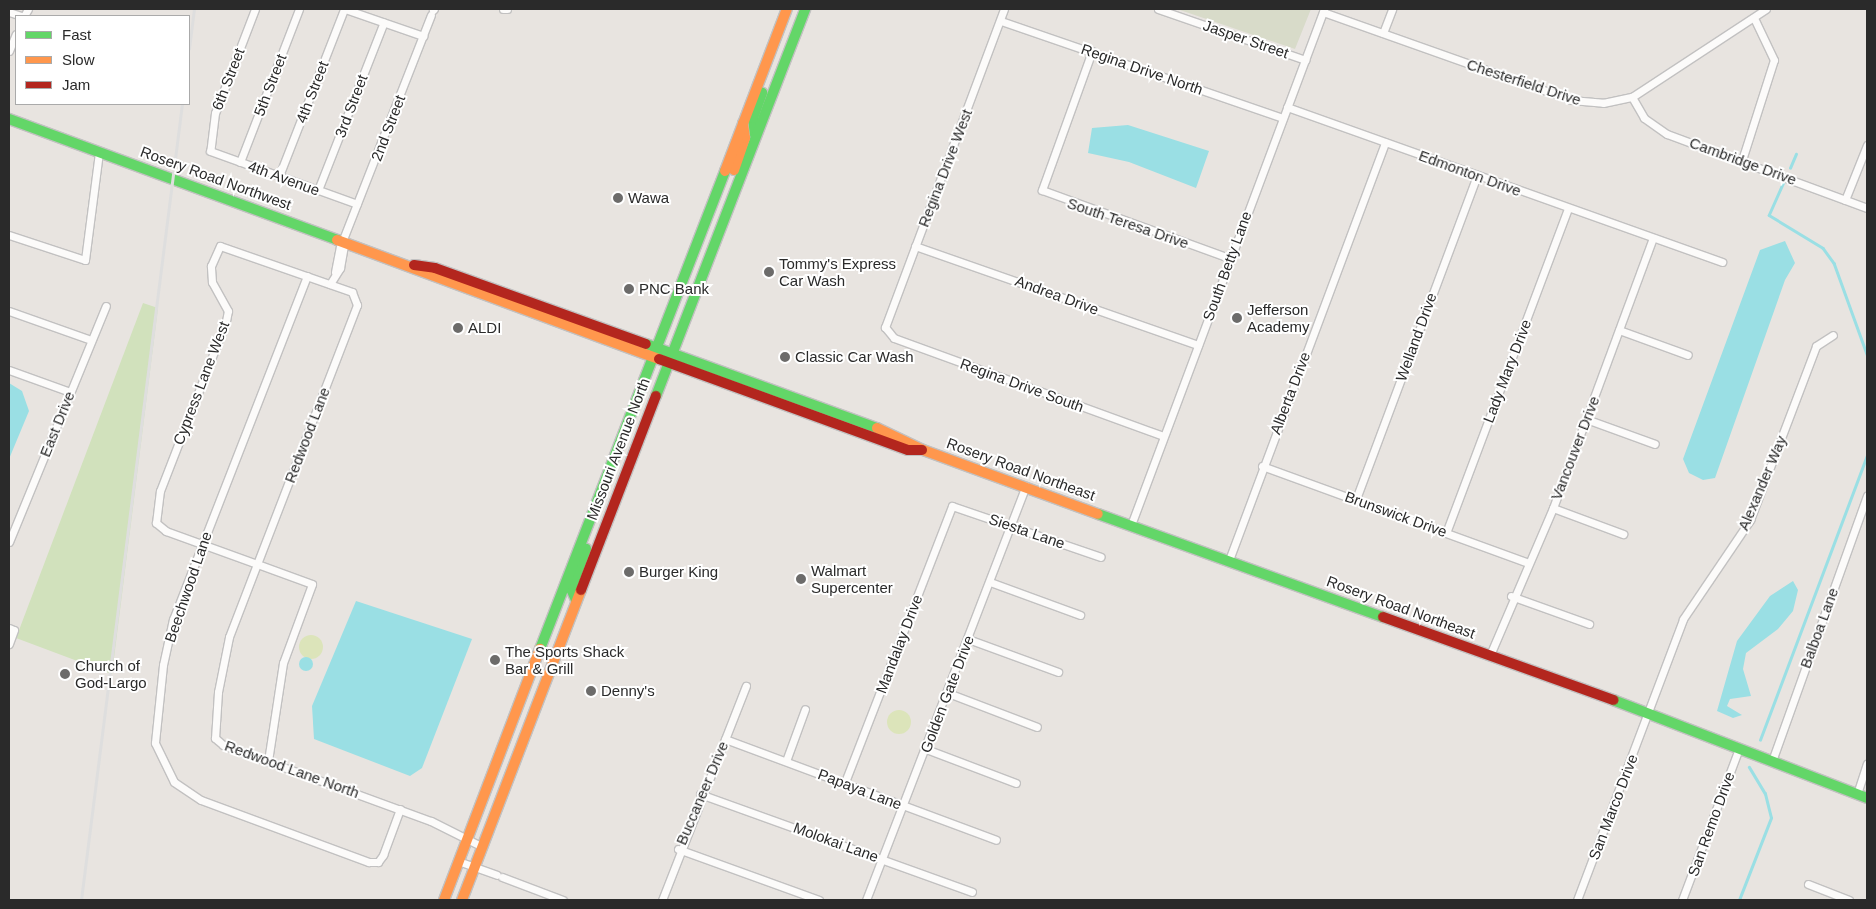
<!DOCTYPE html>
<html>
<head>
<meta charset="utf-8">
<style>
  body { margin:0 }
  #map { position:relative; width:1876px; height:909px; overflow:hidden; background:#e8e4e0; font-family:Helvetica,sans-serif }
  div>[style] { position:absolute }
  .green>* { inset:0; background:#d1e1bc }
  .cemetery>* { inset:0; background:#d8dbc9 }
  .pitch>* { inset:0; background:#dce4ba }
  .round { border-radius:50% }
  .water>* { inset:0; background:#9adfe4 }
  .stream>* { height:2.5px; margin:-1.25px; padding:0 1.25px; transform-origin:1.25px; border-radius:1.25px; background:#9adfe4 }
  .roads { filter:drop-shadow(1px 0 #c2c1c1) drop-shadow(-1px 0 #c2c1c1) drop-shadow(0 1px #c2c1c1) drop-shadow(0 -1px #c2c1c1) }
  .street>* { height:7px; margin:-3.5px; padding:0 3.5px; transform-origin:3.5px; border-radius:3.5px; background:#fcfbfa }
  .fast>* { height:10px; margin:-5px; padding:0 5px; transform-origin:5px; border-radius:5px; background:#63d668 }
  .slow>* { height:10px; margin:-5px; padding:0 5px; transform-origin:5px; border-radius:5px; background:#ff974d }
  .jam>* { height:10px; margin:-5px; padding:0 5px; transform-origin:5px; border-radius:5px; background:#b3261e }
  .rail>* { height:2.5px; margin:-1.25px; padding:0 1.25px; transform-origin:1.25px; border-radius:1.25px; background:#dedede }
  .dots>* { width:14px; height:14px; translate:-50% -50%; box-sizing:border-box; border:2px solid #fff; border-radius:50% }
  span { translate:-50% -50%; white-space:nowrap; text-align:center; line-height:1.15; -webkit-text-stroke:4px #fff; paint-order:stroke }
  .street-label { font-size:15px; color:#2a2a2a }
  .poi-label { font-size:15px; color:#2a2a2a }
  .left { translate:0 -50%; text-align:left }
  .frame { position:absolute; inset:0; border:10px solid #2a2a2a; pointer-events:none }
  .legend { position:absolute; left:15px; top:15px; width:175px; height:90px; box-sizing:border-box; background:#fff; border:1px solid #aaa; margin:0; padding:6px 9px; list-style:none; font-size:15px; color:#2a2a2a }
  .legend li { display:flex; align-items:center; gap:10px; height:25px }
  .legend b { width:25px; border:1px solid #aaa }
</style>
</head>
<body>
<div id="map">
  <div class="green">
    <i style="clip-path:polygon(143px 303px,158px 308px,112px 674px,16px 638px)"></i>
  </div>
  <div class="cemetery">
    <i style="clip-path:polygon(1177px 9px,1311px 9px,1295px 49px)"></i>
  </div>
  <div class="pitch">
    <i class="round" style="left:299px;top:635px;width:24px;height:24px"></i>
    <i class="round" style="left:887px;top:710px;width:24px;height:24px"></i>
  </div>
  <div class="water">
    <i style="clip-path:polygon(1128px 125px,1209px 151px,1196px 188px,1129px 162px,1088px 153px,1092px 128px)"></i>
    <i style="clip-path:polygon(1785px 241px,1795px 263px,1785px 280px,1715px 478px,1703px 480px,1689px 473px,1683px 459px,1760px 250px)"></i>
    <i style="clip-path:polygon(9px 383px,22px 391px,29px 411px,9px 459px)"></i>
    <i style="clip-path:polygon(1793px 581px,1798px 590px,1793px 611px,1778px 629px,1746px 653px,1743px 669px,1751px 696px,1730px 699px,1727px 706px,1742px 715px,1733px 718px,1717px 711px,1737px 641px,1770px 596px)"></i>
    <i style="clip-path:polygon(356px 601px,472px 639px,422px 768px,410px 776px,314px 739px,312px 706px)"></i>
    <i class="round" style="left:299px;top:657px;width:14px;height:14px"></i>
  </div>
  <div class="stream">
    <i style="left:1790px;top:168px;width:15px;rotate:-67deg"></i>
    <i style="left:1784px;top:182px;width:36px;rotate:114deg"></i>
    <i style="left:1769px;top:215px;width:63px;rotate:31.4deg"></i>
    <i style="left:1823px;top:248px;width:19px;rotate:54deg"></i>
    <i style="left:1834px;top:263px;width:97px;rotate:70.1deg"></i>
    <i style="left:1760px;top:740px;width:304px;rotate:-69.4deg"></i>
    <i style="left:1739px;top:900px;width:88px;rotate:-68.7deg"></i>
    <i style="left:1771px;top:818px;width:25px;rotate:-104deg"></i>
    <i style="left:1765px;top:794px;width:31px;rotate:-121deg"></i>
  </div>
  <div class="roads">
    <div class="street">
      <i style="left:255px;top:9px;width:111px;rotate:111deg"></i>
      <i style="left:215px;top:113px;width:38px;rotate:97deg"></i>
      <i style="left:210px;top:151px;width:156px;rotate:19.8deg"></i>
      <i style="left:345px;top:9px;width:83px;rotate:19.1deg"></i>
      <i style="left:503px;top:9px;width:4px"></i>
      <i style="left:1004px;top:9px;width:340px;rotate:110.5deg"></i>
      <i style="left:885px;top:327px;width:14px;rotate:51deg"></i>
      <i style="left:894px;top:338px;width:286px;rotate:20deg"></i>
      <i style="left:1158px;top:9px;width:156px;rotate:19.1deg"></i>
      <i style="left:433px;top:10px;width:1px;rotate:-45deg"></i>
      <i style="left:9px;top:12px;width:13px;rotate:18deg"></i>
      <i style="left:1323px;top:12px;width:263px;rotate:19.5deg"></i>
      <i style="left:1571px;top:100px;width:32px;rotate:5deg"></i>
      <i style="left:1603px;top:103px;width:30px;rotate:-12deg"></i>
      <i style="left:1632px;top:97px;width:160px;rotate:-33.3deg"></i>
      <i style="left:24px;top:16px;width:8px;rotate:-60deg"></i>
      <i style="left:1001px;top:21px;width:298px;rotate:19deg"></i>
      <i style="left:1383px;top:33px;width:26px;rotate:-69deg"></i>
      <i style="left:9px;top:51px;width:18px;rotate:-68deg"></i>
      <i style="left:1092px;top:51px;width:148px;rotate:109.8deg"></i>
      <i style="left:1042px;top:190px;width:199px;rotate:20deg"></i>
      <i style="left:1632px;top:97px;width:24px;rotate:60deg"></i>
      <i style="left:1644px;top:118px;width:28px;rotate:35deg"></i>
      <i style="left:1667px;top:134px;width:213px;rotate:20.3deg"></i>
      <i style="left:1287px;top:107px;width:462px;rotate:19.6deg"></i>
      <i style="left:1742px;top:160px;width:105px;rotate:-72.3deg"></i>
      <i style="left:1774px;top:60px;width:47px;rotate:-115.5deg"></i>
      <i style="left:240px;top:162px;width:164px;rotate:-68.9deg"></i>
      <i style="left:279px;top:176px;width:179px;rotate:-68.7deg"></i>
      <i style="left:318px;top:190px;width:180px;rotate:-68.6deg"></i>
      <i style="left:1845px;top:200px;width:59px;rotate:-68.2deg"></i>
      <i style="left:9px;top:235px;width:80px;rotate:18.2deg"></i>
      <i style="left:85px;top:260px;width:109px;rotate:-82.6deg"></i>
      <i style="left:915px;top:246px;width:300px;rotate:19.3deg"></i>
      <i style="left:335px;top:272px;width:25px;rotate:-79deg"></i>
      <i style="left:340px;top:247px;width:249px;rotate:-68.6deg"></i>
      <i style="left:307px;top:276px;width:368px;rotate:111.3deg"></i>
      <i style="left:173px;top:619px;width:47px;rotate:102.3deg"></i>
      <i style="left:163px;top:665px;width:78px;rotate:95.9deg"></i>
      <i style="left:155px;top:743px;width:43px;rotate:64deg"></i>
      <i style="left:174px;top:782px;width:32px;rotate:34deg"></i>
      <i style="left:201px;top:800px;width:179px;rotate:20.3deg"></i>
      <i style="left:369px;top:862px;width:9px"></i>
      <i style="left:378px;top:862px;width:9px;rotate:-54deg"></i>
      <i style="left:383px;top:855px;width:49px;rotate:-69.7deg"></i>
      <i style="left:330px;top:284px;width:19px;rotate:-58deg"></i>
      <i style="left:340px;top:268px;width:27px;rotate:-80deg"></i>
      <i style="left:9px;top:311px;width:87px;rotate:19.5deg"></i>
      <i style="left:1619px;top:330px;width:73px;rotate:19.9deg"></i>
      <i style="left:9px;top:370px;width:65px;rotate:19.8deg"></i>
      <i style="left:1586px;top:419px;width:73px;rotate:19.9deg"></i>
      <i style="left:1262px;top:466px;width:284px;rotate:20deg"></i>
      <i style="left:1356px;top:499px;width:346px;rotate:-69.5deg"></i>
      <i style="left:1553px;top:508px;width:75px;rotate:20.4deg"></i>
      <i style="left:1131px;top:525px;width:551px;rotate:-69.49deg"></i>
      <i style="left:1446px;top:533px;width:346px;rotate:-69.4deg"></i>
      <i style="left:9px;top:542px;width:255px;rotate:-67.7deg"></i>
      <i style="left:1229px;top:560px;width:446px;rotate:-69.5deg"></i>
      <i style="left:990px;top:582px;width:96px;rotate:20.1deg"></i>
      <i style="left:1511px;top:596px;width:83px;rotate:19.7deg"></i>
      <i style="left:9px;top:628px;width:5px;rotate:22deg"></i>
      <i style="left:14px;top:630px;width:15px;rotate:110deg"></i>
      <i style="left:968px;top:639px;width:96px;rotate:20.1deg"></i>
      <i style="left:1490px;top:655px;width:160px;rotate:-66.8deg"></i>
      <i style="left:1553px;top:508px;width:288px;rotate:-69.7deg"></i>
      <i style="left:948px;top:693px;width:95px;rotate:20.9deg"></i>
      <i style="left:725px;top:739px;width:289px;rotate:20.4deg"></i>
      <i style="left:926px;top:749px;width:96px;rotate:20.7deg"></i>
      <i style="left:268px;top:761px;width:99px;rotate:-81.3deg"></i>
      <i style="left:283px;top:663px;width:84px;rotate:-69.8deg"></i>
      <i style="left:312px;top:584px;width:59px;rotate:-160deg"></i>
      <i style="left:257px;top:564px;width:97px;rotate:-160.1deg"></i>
      <i style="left:166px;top:531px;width:13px;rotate:-141deg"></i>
      <i style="left:156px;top:523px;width:32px;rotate:-83deg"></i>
      <i style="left:160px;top:491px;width:182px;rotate:-68.8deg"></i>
      <i style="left:226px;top:321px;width:10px;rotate:-79deg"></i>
      <i style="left:228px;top:311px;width:33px;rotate:-119deg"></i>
      <i style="left:212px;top:282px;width:16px;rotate:-94deg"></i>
      <i style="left:211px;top:266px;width:22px;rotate:-66deg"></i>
      <i style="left:220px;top:246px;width:140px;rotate:19.2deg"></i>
      <i style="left:352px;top:292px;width:14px;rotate:69deg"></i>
      <i style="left:357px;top:305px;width:278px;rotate:111.1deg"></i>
      <i style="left:257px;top:564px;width:78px;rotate:111deg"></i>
      <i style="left:229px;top:637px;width:56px;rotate:101.3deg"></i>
      <i style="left:218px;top:692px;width:46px;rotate:93.7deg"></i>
      <i style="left:215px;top:738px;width:11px;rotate:41deg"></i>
      <i style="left:223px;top:745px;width:221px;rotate:20.1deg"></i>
      <i style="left:431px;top:821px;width:56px;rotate:26.6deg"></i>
      <i style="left:786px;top:761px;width:55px;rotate:-69.9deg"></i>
      <i style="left:1772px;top:761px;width:282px;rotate:-70.3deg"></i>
      <i style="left:845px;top:782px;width:296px;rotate:-68.8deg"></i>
      <i style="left:952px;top:506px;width:157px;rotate:18.9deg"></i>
      <i style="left:700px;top:794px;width:289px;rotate:19.8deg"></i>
      <i style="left:1857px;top:794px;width:32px;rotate:-72deg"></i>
      <i style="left:678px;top:849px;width:150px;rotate:19.9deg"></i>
      <i style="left:458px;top:861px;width:41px;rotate:19.7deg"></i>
      <i style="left:502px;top:877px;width:65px;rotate:20.7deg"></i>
      <i style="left:1808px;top:884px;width:44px;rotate:21.3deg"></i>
      <i style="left:662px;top:900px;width:230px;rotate:-68.6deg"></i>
      <i style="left:866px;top:900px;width:444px;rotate:-68.9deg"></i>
      <i style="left:1577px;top:900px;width:300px;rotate:-69.3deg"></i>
      <i style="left:1683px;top:619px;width:120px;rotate:-55.9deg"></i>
      <i style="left:1750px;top:520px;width:186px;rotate:-69.2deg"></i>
      <i style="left:1816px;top:346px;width:20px;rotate:-33deg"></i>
      <i style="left:1682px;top:900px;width:162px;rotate:-69.4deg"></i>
    </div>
    <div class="fast">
      <i style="left:9px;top:119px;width:350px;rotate:20.2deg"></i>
      <i style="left:755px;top:135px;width:17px;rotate:-97deg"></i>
      <i style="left:753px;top:118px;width:27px;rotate:-70deg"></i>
      <i style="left:646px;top:344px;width:246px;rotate:20deg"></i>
      <i style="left:656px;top:396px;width:415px;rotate:-68.9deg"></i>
      <i style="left:1098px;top:514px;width:303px;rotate:19.9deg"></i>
      <i style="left:576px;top:600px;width:12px;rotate:-114deg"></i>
      <i style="left:571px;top:589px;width:43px;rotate:-69.4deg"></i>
      <i style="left:540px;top:649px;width:513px;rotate:-68.84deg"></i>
      <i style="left:1613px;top:700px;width:272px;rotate:21.1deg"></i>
    </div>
    <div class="slow">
      <i style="left:734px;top:170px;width:34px;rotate:-71deg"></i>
      <i style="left:745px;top:138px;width:15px;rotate:-98deg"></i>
      <i style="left:725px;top:171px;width:173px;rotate:-69.1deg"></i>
      <i style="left:337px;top:240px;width:343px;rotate:20.3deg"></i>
      <i style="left:877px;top:428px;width:51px;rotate:25.6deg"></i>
      <i style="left:923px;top:450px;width:186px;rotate:20.1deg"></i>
      <i style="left:444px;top:900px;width:269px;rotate:-69.1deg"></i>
      <i style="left:462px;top:900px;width:332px;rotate:-69deg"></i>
    </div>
    <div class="jam">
      <i style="left:414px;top:265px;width:21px;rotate:8deg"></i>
      <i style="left:435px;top:268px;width:224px;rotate:19.8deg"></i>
      <i style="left:659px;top:359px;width:265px;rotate:20.1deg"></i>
      <i style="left:908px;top:450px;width:14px"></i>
      <i style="left:581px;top:590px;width:208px;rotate:-68.9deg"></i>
      <i style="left:1383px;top:617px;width:245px;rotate:19.8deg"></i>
    </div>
  </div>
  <div class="rail">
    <i style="left:189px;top:49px;width:40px;rotate:-82.9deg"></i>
    <i style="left:81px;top:900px;width:802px;rotate:-82.77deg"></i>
  </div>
  <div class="dots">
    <i style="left:618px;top:198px;background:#6c6b6a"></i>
    <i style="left:769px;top:272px;background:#6c6b6a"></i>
    <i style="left:629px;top:289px;background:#6c6b6a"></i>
    <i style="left:1237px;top:318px;background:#6c6b6a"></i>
    <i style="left:458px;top:328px;background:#6c6b6a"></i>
    <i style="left:785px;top:357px;background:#6c6b6a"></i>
    <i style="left:629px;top:572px;background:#6c6b6a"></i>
    <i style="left:801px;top:579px;background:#6c6b6a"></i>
    <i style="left:495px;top:660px;background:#6c6b6a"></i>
    <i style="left:65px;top:674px;background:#6c6b6a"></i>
    <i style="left:591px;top:691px;background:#6c6b6a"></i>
  </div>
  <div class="street-label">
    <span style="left:1246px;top:39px;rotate:19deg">Jasper Street</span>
    <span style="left:1142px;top:69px;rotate:19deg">Regina Drive North</span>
    <span style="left:228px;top:79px;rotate:-69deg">6th Street</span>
    <span style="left:1524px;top:82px;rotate:18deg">Chesterfield Drive</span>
    <span style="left:270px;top:85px;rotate:-69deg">5th Street</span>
    <span style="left:312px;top:92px;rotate:-69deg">4th Street</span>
    <span style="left:351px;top:106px;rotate:-69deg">3rd Street</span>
    <span style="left:388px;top:128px;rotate:-69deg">2nd Street</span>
    <span style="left:1743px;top:161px;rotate:20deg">Cambridge Drive</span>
    <span style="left:945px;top:168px;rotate:-69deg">Regina Drive West</span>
    <span style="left:1470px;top:173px;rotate:20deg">Edmonton Drive</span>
    <span style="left:216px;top:178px;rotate:20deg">Rosery Road Northwest</span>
    <span style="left:284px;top:178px;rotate:20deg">4th Avenue</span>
    <span style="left:1128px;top:223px;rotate:19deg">South Teresa Drive</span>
    <span style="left:1227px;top:266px;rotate:-70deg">South Betty Lane</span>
    <span style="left:1057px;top:295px;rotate:20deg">Andrea Drive</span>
    <span style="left:1416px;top:337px;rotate:-70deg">Welland Drive</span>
    <span style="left:1507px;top:371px;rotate:-69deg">Lady Mary Drive</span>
    <span style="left:201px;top:383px;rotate:-69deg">Cypress Lane West</span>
    <span style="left:1022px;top:385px;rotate:20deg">Regina Drive South</span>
    <span style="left:1290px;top:393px;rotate:-69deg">Alberta Drive</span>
    <span style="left:57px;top:424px;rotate:-68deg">East Drive</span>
    <span style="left:307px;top:435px;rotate:-69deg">Redwood Lane</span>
    <span style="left:1575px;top:448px;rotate:-69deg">Vancouver Drive</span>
    <span style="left:618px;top:449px;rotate:-69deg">Missouri Avenue North</span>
    <span style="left:1021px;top:469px;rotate:20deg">Rosery Road Northeast</span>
    <span style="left:1762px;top:483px;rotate:-67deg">Alexander Way</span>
    <span style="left:1396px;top:514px;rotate:20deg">Brunswick Drive</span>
    <span style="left:1027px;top:531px;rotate:19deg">Siesta Lane</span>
    <span style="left:188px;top:587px;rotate:-71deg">Beechwood Lane</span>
    <span style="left:1401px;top:607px;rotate:20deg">Rosery Road Northeast</span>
    <span style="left:1819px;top:628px;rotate:-70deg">Balboa Lane</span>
    <span style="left:899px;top:644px;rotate:-69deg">Mandalay Drive</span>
    <span style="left:947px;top:694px;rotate:-69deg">Golden Gate Drive</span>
    <span style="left:292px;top:769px;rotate:20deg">Redwood Lane North</span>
    <span style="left:860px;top:789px;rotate:21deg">Papaya Lane</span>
    <span style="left:702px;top:793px;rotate:-67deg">Buccaneer Drive</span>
    <span style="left:1613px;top:807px;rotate:-69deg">San Marco Drive</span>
    <span style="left:1711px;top:824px;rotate:-70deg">San Remo Drive</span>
    <span style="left:836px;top:842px;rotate:20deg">Molokai Lane</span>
  </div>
  <div class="poi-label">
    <span class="left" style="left:628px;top:198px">Wawa</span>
    <span class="left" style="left:779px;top:272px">Tommy's Express<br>Car Wash</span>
    <span class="left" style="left:639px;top:289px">PNC Bank</span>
    <span class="left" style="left:1247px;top:318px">Jefferson<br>Academy</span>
    <span class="left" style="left:468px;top:328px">ALDI</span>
    <span class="left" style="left:795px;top:357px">Classic Car Wash</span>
    <span class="left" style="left:811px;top:579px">Walmart<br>Supercenter</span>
    <span class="left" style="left:639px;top:572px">Burger King</span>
    <span class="left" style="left:505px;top:660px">The Sports Shack<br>Bar &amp; Grill</span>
    <span class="left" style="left:75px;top:674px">Church of<br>God-Largo</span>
    <span class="left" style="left:601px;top:691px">Denny's</span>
  </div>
  <div class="frame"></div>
  <ul class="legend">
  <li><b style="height:6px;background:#63d668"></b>Fast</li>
  <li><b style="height:6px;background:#ff974d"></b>Slow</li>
  <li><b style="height:6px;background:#b3261e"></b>Jam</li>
  </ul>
</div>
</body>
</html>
